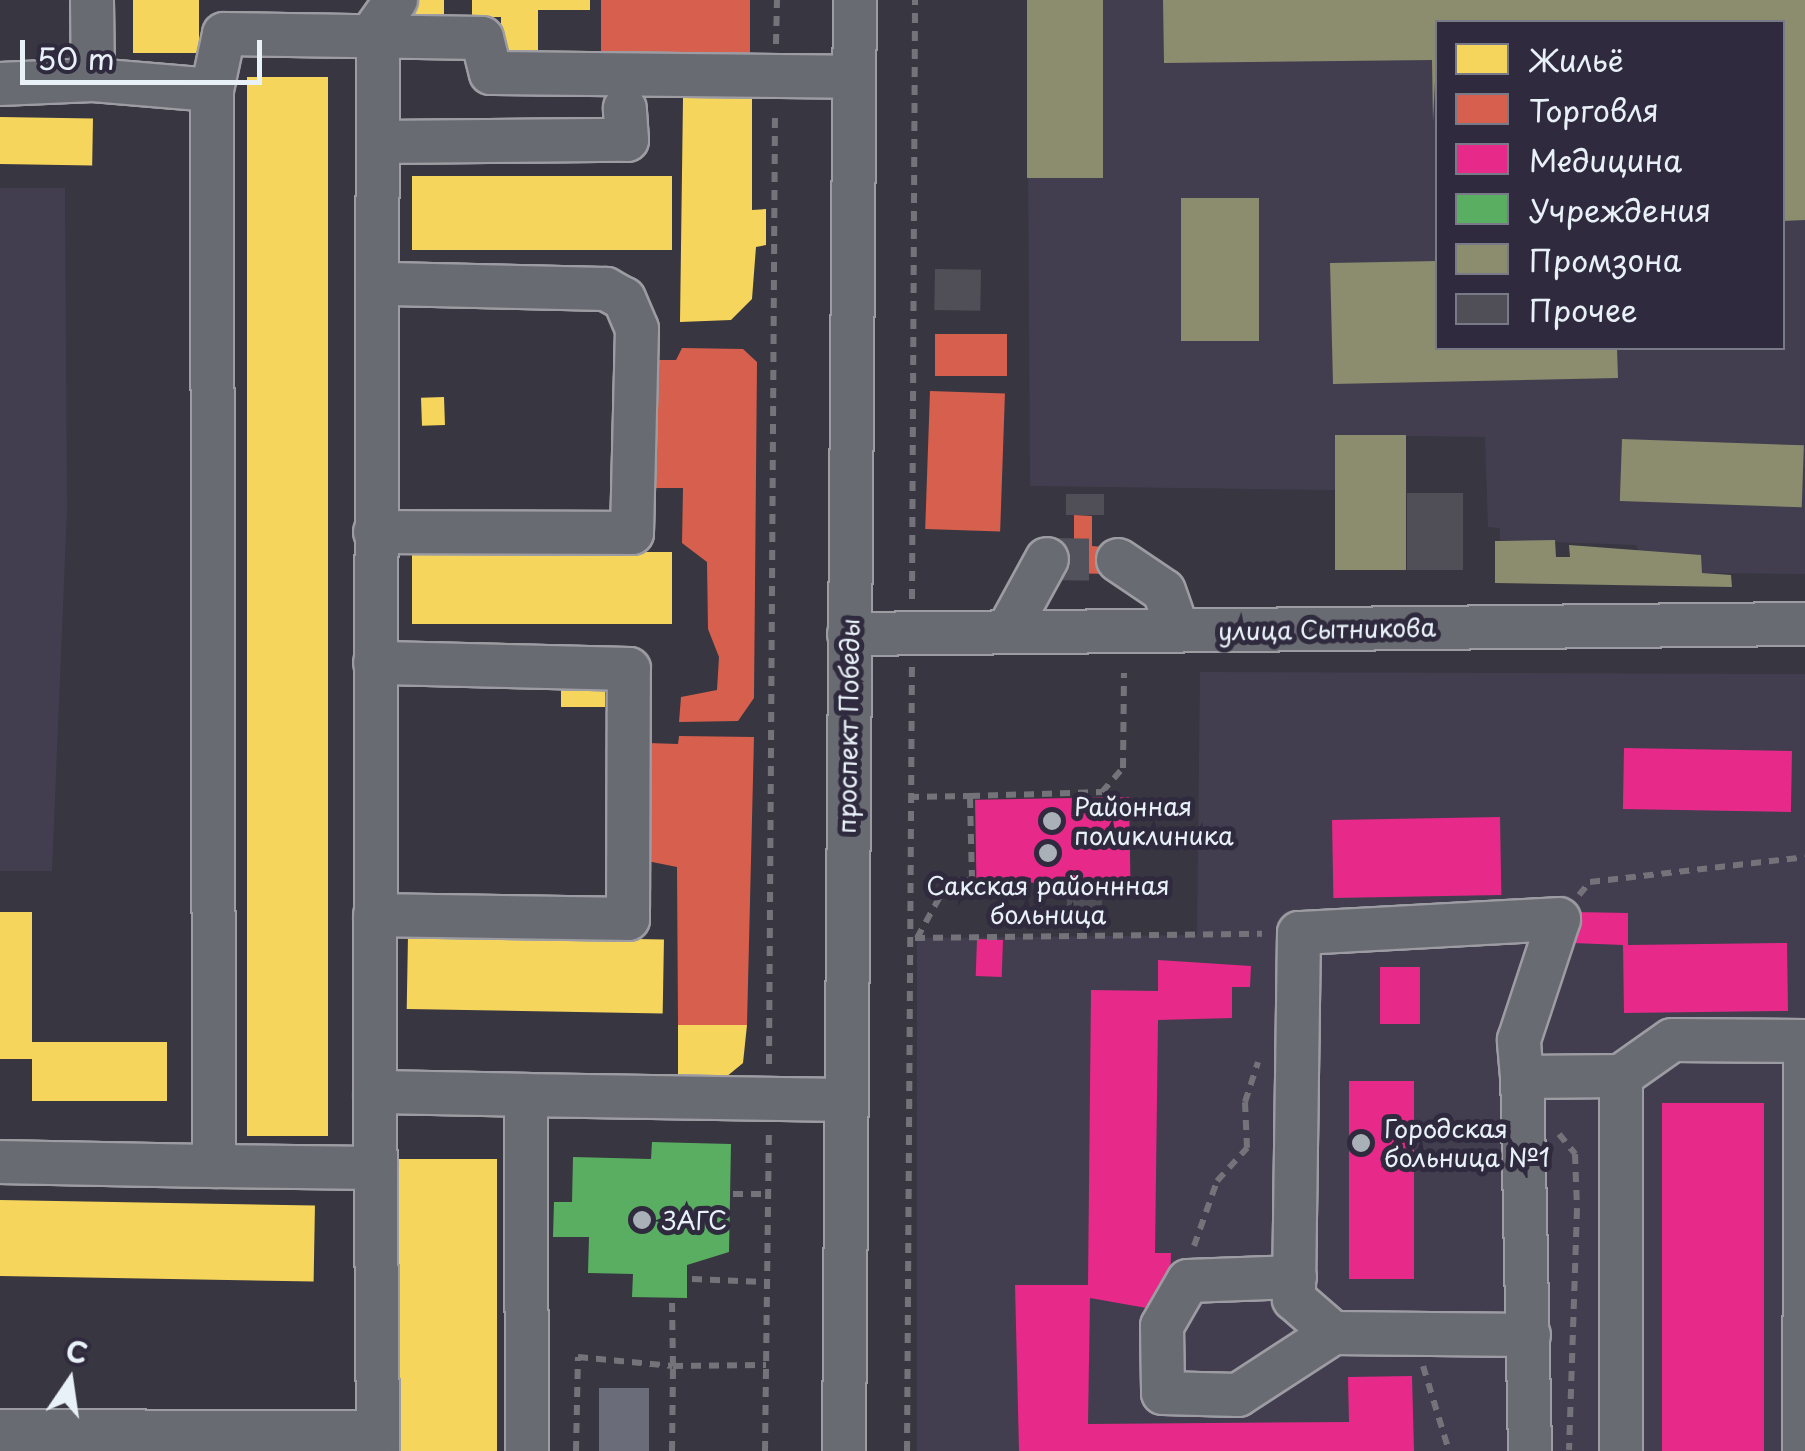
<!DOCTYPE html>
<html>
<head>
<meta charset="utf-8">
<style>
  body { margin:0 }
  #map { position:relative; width:1805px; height:1451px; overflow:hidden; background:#383640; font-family:"Playpen Sans",sans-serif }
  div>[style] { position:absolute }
  .built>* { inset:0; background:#423e4f }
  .water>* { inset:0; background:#6b6c79; transform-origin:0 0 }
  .homes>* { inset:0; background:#f6d55c; transform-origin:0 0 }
  .shops>* { inset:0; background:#d6604d; transform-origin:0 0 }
  .health>* { inset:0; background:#e7298a; transform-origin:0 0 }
  .public>* { inset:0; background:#5aae61 }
  .industry>* { inset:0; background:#8c8c6e; transform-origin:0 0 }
  .building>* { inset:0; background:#504f57; transform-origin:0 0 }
  .minor-tunnel>* { height:42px; margin-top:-21px; transform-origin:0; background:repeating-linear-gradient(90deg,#52525c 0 42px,transparent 0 63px) }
  .path>* { height:6px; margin-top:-3px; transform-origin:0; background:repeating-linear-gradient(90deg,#747379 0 10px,transparent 0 18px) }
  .roads { filter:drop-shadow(2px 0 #9c9ca2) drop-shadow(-2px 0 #9c9ca2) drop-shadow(0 2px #9c9ca2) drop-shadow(0 -2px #9c9ca2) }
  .minor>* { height:42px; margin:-21px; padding:0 21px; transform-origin:21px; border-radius:21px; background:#696b72 }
  .dots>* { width:28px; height:28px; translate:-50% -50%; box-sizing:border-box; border:5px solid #2f2a3d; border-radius:50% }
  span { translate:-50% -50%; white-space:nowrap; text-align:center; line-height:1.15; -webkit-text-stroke:10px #2f2a3d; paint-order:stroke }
  .street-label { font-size:25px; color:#e8f1f8 }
  .poi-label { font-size:25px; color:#e8f1f8 }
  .left { translate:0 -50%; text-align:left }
  .legend { position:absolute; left:1435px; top:20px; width:350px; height:330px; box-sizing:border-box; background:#2f2a3d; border:2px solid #797a88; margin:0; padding:12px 18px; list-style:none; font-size:30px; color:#e8f1f8 }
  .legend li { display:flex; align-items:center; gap:20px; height:50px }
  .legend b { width:50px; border:2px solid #797a88 }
  .north { position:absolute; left:20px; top:1331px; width:100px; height:100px; -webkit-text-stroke:8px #2f2a3d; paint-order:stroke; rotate:13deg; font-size:28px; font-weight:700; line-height:40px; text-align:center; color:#e8f1f8 }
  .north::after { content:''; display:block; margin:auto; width:35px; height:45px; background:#e8f1f8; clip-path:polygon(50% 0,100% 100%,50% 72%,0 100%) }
  .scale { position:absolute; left:20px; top:40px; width:242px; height:45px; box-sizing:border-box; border:5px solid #e8f1f8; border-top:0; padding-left:12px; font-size:30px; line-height:35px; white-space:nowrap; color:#e8f1f8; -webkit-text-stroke:8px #2f2a3d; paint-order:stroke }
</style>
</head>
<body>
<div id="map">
  <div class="built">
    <i style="clip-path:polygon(evenodd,1027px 0,1805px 0,1805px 574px,1702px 573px,1700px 555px,1641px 556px,1636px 545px,1500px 540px,1500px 528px,1488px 527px,1485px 437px,1336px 435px,1335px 490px,1030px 486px,1027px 0,1438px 22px,1782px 22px,1782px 348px,1438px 348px,1438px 22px)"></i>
    <i style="clip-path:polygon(0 188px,65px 188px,67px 510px,52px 871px,0 871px)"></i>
    <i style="clip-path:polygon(1200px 672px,1805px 674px,1805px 1451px,917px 1451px,917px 938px,1197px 935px)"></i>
  </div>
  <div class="water">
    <i style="left:599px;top:1388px;width:50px;height:63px"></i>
  </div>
  <div class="homes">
    <i style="left:133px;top:0;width:66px;height:53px"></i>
    <i style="left:415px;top:0;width:29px;height:26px"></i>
    <i style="clip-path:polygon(472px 0,590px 0,590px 10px,538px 10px,538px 53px,501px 53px,501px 17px,472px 17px)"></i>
    <i style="left:247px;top:77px;width:81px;height:1059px"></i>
    <i style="clip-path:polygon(752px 87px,752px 210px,766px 209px,766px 245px,756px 247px,752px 299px,731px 320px,680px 322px,683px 98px)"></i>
    <i style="left:0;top:117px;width:93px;height:47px;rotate:1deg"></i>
    <i style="left:412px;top:176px;width:260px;height:74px"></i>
    <i style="left:444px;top:397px;width:28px;height:23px;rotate:88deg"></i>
    <i style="left:412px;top:552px;width:260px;height:72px"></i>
    <i style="left:561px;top:680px;width:44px;height:27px"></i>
    <i style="clip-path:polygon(0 912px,32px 912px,32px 1042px,167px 1042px,167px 1101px,32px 1101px,32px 1059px,0 1059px)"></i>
    <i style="left:408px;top:935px;width:256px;height:74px;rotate:1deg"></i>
    <i style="clip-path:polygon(678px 1025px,747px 1025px,743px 1063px,720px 1082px,678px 1081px)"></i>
    <i style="left:389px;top:1159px;width:108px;height:292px"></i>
    <i style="left:0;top:1200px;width:315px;height:76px;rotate:1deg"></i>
  </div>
  <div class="shops">
    <i style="left:601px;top:0;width:149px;height:65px"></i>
    <i style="left:935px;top:334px;width:72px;height:42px"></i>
    <i style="clip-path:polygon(682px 348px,743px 349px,757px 362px,754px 698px,738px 721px,679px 722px,681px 697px,717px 690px,719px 657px,708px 629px,707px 562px,682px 543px,683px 488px,653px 488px,650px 360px,676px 360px)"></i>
    <i style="left:930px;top:391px;width:75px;height:138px;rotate:2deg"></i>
    <i style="clip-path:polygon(1074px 515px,1092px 516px,1092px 546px,1117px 548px,1118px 574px,1047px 573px,1047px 545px,1074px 545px)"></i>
    <i style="clip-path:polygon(679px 736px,754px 737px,747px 1025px,678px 1025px,677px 867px,647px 861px,648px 743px,678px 744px)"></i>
  </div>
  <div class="health">
    <i style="left:1624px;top:748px;width:168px;height:61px;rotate:1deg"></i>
    <i style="left:1129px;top:797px;width:84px;height:154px;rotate:89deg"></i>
    <i style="left:1500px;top:817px;width:78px;height:168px;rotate:89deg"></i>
    <i style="clip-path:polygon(1574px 912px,1628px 913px,1628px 945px,1787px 943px,1788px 1011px,1624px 1013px,1623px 945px,1573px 943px)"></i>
    <i style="left:977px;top:939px;width:26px;height:37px;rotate:2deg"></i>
    <i style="clip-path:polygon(1158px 960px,1251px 966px,1250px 987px,1232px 987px,1232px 1018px,1158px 1020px,1155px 1253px,1171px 1253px,1169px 1312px,1090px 1298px,1088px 1424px,1349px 1422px,1348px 1377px,1412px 1376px,1414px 1451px,1019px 1451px,1015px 1285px,1088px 1285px,1091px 990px,1158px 991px)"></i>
    <i style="left:1380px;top:967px;width:40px;height:57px"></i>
    <i style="left:1349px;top:1081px;width:65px;height:198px"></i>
    <i style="left:1662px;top:1103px;width:102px;height:348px"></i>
  </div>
  <div class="public">
    <i style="clip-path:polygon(652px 1142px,731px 1144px,729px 1252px,687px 1265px,687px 1298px,632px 1297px,633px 1274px,588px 1273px,589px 1237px,553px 1237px,554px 1202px,572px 1202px,573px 1157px,651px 1159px)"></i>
  </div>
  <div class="industry">
    <i style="left:1027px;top:0;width:76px;height:178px"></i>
    <i style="clip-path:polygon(1163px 0,1805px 0,1805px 220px,1782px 221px,1782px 22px,1438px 22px,1433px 122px,1432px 60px,1164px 63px)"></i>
    <i style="left:1181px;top:198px;width:78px;height:143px"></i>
    <i style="clip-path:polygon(1438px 261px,1438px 348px,1617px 348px,1618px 378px,1333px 384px,1330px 263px)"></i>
    <i style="left:1335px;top:435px;width:71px;height:135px"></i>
    <i style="left:1622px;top:439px;width:182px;height:62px;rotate:2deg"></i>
    <i style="clip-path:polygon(1555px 540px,1556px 557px,1570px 557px,1569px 545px,1701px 555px,1702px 573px,1731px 575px,1732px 587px,1495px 583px,1495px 541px)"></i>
  </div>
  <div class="building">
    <i style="left:935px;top:269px;width:46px;height:41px;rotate:1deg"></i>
    <i style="left:1407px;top:493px;width:56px;height:77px"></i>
    <i style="left:1066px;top:494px;width:38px;height:21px"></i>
    <i style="left:1067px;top:899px;width:35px;height:28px;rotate:2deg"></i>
  </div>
  <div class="minor-tunnel">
    <i style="left:1047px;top:559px;width:71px;rotate:0.8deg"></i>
  </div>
  <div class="path">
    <i style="left:776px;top:44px;width:44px;rotate:-88.7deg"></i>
    <i style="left:912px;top:599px;width:599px;rotate:-89.71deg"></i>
    <i style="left:909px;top:797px;width:61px;rotate:-0.9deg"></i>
    <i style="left:1579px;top:895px;width:17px;rotate:-50deg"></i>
    <i style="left:1590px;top:882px;width:216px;rotate:-6.6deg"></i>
    <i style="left:915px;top:938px;width:347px;rotate:-0.7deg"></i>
    <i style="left:917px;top:938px;width:66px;rotate:-61.1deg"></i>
    <i style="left:949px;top:880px;width:23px"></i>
    <i style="left:972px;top:880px;width:84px;rotate:-91.4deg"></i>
    <i style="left:970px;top:796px;width:132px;rotate:-1.7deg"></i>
    <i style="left:1102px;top:792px;width:32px;rotate:-49deg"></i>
    <i style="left:1123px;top:768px;width:95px;rotate:-89.4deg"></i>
    <i style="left:769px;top:1064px;width:953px;rotate:-89.64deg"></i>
    <i style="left:1559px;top:1134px;width:26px;rotate:51deg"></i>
    <i style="left:1575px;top:1154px;width:55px;rotate:87.9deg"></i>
    <i style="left:1577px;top:1209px;width:241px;rotate:91.9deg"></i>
    <i style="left:733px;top:1194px;width:35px"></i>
    <i style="left:1194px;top:1246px;width:69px;rotate:-70.5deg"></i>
    <i style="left:1217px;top:1181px;width:45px;rotate:-47.7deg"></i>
    <i style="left:1247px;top:1148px;width:46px;rotate:-92.5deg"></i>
    <i style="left:1245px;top:1102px;width:42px;rotate:-72deg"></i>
    <i style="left:692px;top:1279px;width:75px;rotate:2.3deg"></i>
    <i style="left:1423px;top:1366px;width:89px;rotate:73deg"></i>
    <i style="left:576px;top:1451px;width:94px;rotate:-88.8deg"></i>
    <i style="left:578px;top:1357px;width:95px;rotate:5.4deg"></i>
    <i style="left:673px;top:1366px;width:63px;rotate:-90.9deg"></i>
    <i style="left:672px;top:1451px;width:85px;rotate:-89.3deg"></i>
    <i style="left:673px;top:1366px;width:93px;rotate:-0.6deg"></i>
    <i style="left:765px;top:1451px;width:320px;rotate:-89.3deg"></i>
    <i style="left:907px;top:1451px;width:785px;rotate:-89.64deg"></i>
  </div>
  <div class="roads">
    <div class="minor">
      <i style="left:92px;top:0;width:80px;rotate:89.3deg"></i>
      <i style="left:93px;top:80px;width:119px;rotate:4.8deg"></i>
      <i style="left:396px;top:0;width:32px;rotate:125deg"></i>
      <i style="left:378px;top:26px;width:1066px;rotate:90.16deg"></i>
      <i style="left:375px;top:1092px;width:151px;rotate:1.1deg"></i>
      <i style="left:0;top:84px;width:93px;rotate:-2.5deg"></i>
      <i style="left:378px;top:142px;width:249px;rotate:-0.5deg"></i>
      <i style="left:627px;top:140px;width:32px;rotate:-94deg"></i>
      <i style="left:375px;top:532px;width:257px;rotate:0.2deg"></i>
      <i style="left:632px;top:533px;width:204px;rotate:-88.6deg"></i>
      <i style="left:637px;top:329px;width:33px;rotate:-113deg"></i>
      <i style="left:624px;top:299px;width:21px;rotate:-151deg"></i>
      <i style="left:606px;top:289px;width:228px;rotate:-178.7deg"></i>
      <i style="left:1118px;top:560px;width:55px;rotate:34deg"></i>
      <i style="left:1164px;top:591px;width:42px;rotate:70.7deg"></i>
      <i style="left:1007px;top:632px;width:83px;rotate:-61.3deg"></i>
      <i style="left:849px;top:634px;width:956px;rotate:-0.6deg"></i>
      <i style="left:375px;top:915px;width:253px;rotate:0.9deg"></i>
      <i style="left:628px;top:919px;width:250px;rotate:-89.8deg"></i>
      <i style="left:629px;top:669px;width:254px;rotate:-178.6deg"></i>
      <i style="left:1621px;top:1076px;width:375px;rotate:90deg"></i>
      <i style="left:1522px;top:1077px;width:37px;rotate:-95deg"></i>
      <i style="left:1519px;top:1040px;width:127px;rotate:-71.7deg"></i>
      <i style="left:1559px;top:919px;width:260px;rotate:176.9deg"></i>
      <i style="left:1299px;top:933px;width:366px;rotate:90.8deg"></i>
      <i style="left:1294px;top:1299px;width:52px;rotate:41.1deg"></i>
      <i style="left:1333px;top:1333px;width:196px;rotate:0.6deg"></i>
      <i style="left:375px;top:1092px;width:359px;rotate:89.5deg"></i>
      <i style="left:0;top:1162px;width:214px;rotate:1.1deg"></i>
      <i style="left:214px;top:1166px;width:1076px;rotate:-90.11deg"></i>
      <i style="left:212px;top:90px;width:57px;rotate:-77.9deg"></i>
      <i style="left:224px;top:34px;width:258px;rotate:0.9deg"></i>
      <i style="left:482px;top:38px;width:36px;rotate:76deg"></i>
      <i style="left:491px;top:73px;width:363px;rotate:0.6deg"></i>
      <i style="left:214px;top:1166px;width:162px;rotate:0.7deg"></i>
      <i style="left:1295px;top:1277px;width:107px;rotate:177.9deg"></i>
      <i style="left:1188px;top:1281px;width:52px;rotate:120deg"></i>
      <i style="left:1162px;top:1326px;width:67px;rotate:89.1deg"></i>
      <i style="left:1163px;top:1393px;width:75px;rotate:1.5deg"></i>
      <i style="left:1238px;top:1395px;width:113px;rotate:-33.1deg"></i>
      <i style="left:0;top:1431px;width:378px;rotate:0.2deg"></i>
      <i style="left:527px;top:1451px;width:356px;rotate:-90.2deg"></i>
      <i style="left:526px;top:1095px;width:315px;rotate:0.9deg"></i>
      <i style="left:844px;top:1451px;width:1451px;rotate:-89.57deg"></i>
      <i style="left:1530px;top:1451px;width:374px;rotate:-91.2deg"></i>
      <i style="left:1522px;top:1077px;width:99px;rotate:-0.6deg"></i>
      <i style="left:1621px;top:1076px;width:62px;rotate:-35.2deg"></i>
      <i style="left:1672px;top:1040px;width:133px;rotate:0.4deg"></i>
      <i style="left:1805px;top:1041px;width:410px;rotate:90.1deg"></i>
    </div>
  </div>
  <div class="dots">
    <i style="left:1052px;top:821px;background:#aab0b8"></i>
    <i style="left:1048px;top:853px;background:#aab0b8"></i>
    <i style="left:1361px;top:1143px;background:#aab0b8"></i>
    <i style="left:642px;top:1220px;background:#aab0b8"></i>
  </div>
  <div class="street-label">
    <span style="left:1327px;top:629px;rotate:-1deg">улица Сытникова</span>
    <span style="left:848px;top:726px;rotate:-89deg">проспект Победы</span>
  </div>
  <div class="poi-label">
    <span class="left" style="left:1074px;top:821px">Районная<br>поликлиника</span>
    <span style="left:1048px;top:900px">Сакская районнная<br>больница</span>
    <span class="left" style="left:1384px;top:1143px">Городская<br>больница №1</span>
    <span class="left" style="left:662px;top:1220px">ЗАГС</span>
  </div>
  <ul class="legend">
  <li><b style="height:28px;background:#f6d55c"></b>Жильё</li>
  <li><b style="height:28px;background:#d6604d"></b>Торговля</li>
  <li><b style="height:28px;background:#e7298a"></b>Медицина</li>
  <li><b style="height:28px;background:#5aae61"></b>Учреждения</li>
  <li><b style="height:28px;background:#8c8c6e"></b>Промзона</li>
  <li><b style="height:28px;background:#504f57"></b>Прочее</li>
  </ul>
  <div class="north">С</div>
  <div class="scale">50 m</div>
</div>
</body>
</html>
